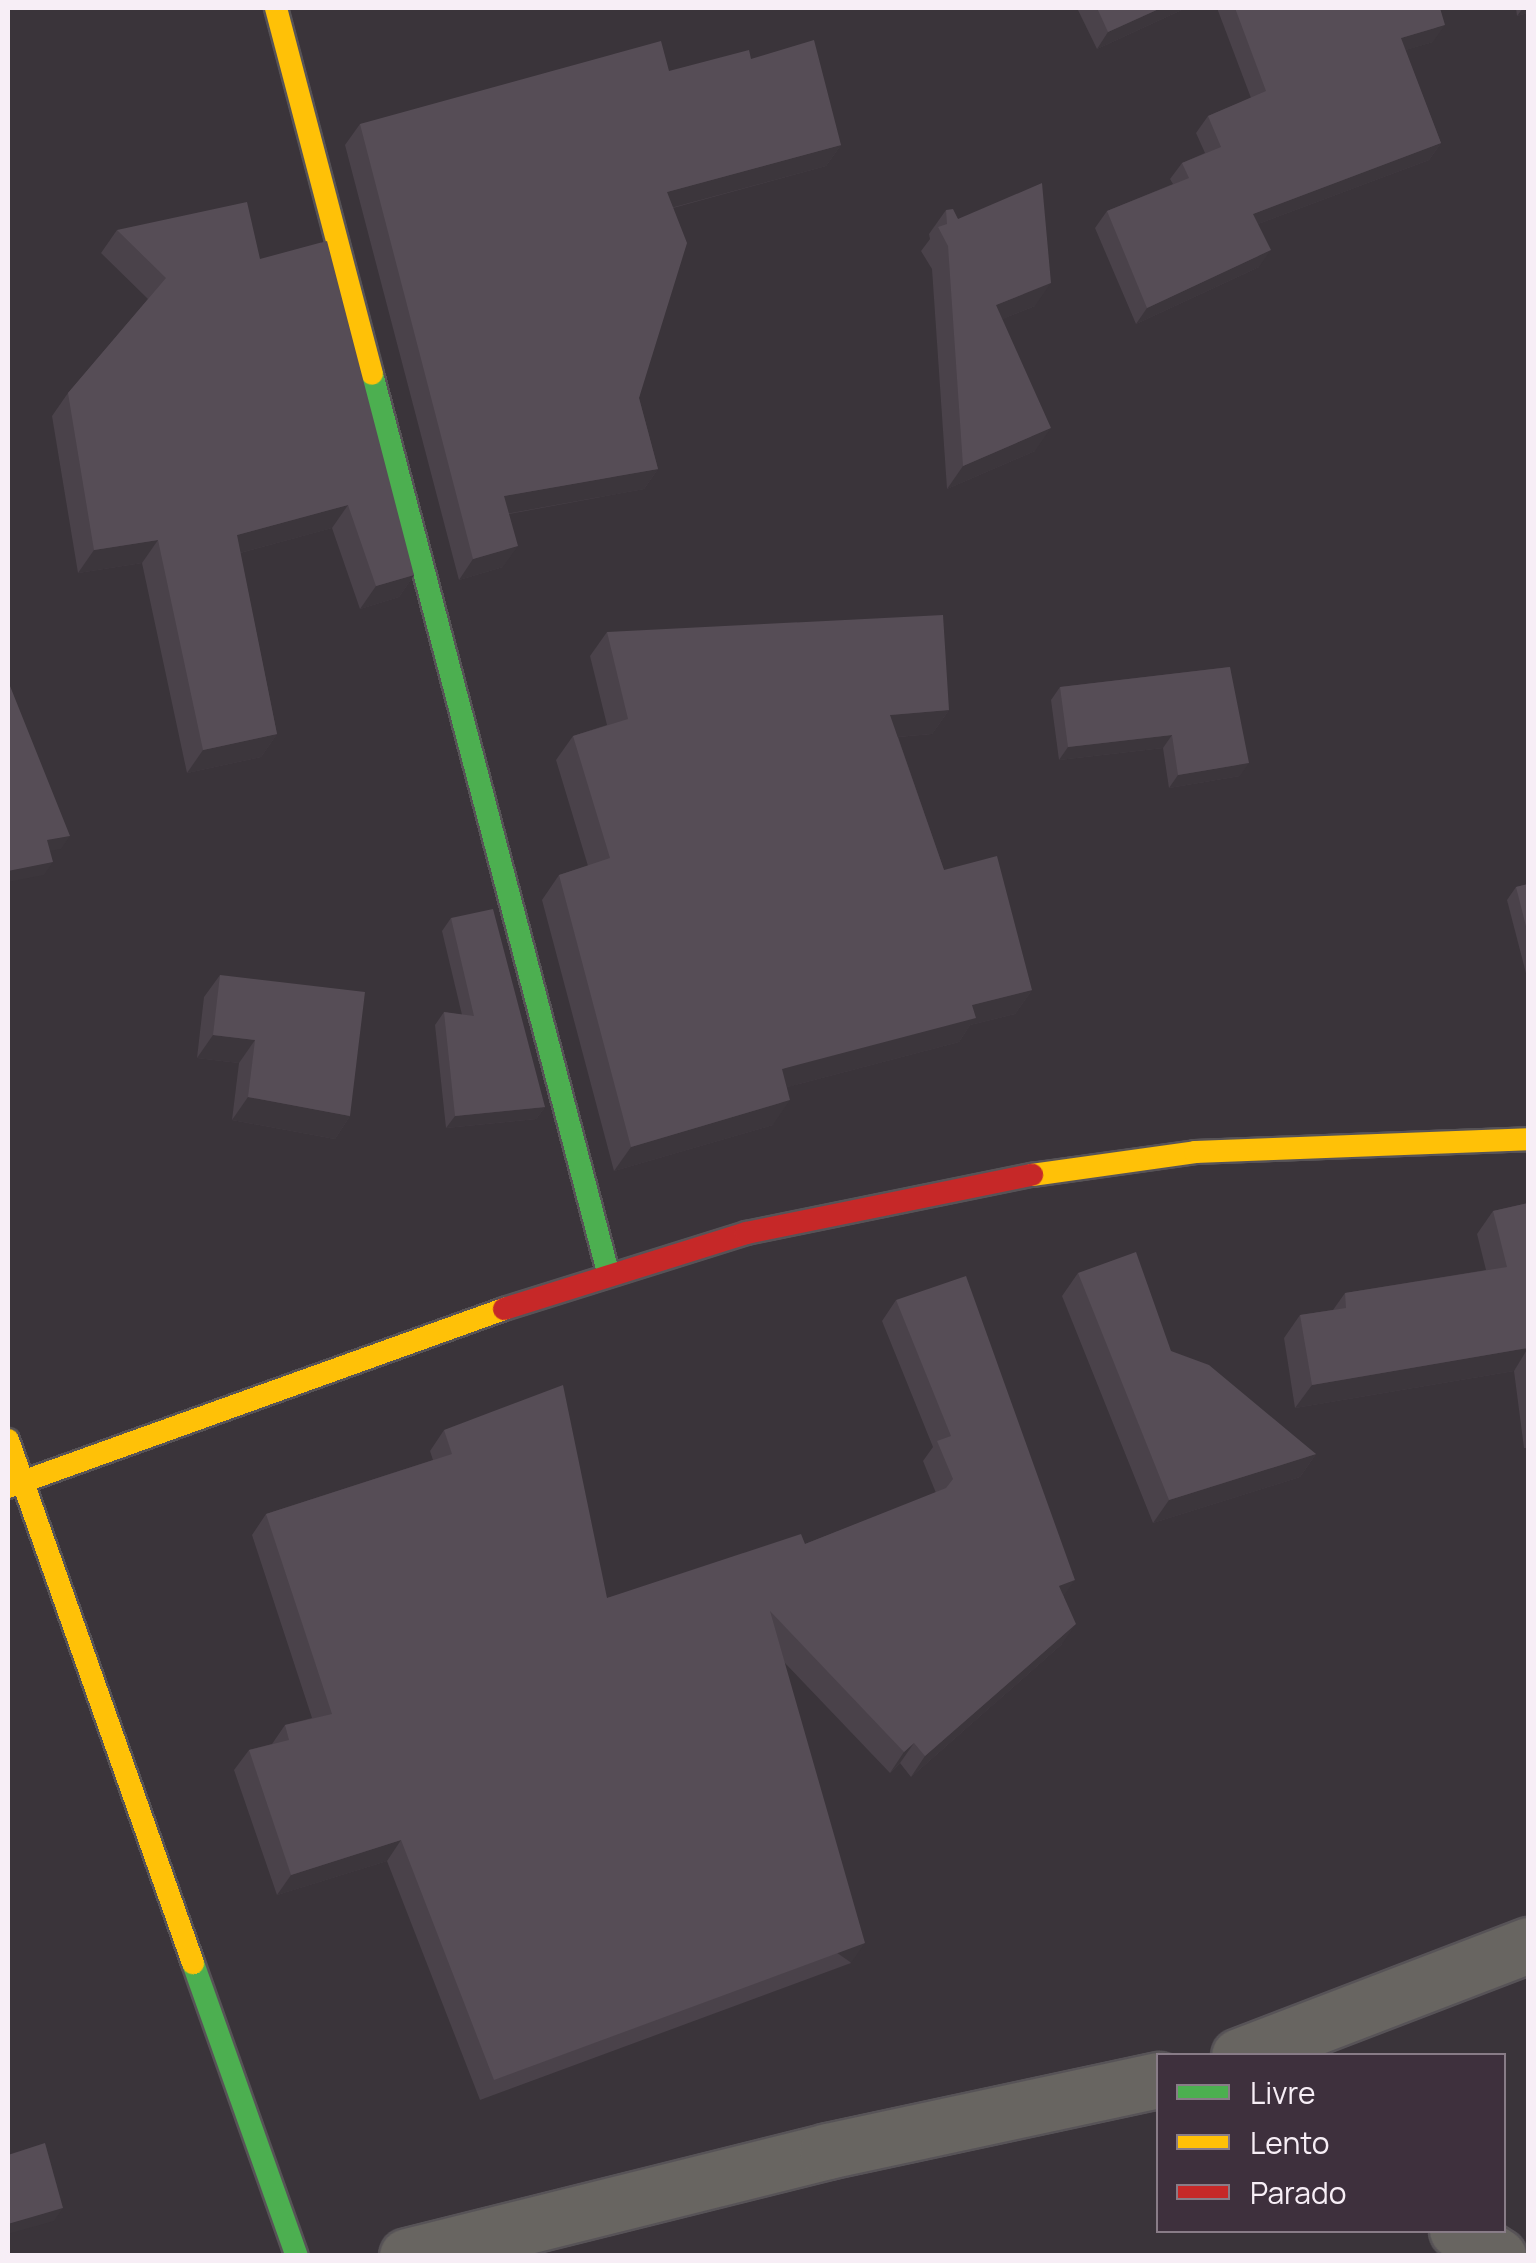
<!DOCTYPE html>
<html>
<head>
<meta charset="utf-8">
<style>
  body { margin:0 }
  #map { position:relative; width:1536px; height:2263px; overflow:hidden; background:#3a343a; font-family:Manrope,sans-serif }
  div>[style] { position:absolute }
  .roads { filter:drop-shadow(2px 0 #575357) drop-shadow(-2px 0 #575357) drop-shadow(0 2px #575357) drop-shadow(0 -2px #575357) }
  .street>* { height:55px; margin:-27.5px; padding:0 27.5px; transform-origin:27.5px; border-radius:27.5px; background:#686561 }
  .fast>* { height:22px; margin:-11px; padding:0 11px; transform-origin:11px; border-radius:11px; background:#4caf50 }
  .slow>* { height:22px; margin:-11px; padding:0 11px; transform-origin:11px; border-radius:11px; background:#ffc107 }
  .jam>* { height:22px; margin:-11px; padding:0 11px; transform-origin:11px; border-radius:11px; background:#c62828 }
  .wall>* { inset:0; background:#4a424a }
  .shaded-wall>* { inset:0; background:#3c363c; transform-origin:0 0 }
  .building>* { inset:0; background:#564d56 }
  span { translate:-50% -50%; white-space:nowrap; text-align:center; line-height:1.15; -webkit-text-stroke:8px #3e303d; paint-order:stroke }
  .frame { position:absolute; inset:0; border:10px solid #f7eef6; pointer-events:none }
  .legend { position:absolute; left:1156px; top:2053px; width:350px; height:180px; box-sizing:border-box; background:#3e303d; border:2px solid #887c87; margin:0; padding:12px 18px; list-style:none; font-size:30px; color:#f7eef6 }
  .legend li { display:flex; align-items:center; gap:20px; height:50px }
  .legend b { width:50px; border:2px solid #887c87 }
</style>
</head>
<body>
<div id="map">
  <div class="roads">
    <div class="street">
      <i style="left:1239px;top:2056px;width:310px;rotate:-21deg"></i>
      <i style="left:1457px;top:2230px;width:49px;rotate:32.4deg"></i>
      <i style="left:407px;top:2256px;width:433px;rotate:-14deg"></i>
      <i style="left:827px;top:2151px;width:339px;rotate:-12.1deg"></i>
    </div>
    <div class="fast">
      <i style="left:372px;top:374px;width:928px;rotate:75.28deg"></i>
      <i style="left:193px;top:1963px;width:311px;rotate:70.5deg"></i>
    </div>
    <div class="slow">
      <i style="left:276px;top:8px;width:378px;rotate:75.3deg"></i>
      <i style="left:1032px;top:1175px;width:165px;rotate:-8deg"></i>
      <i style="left:1195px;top:1152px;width:333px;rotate:-2.2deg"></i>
      <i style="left:8px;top:1440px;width:555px;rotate:70.52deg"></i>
      <i style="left:8px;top:1487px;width:527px;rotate:-19.74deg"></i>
    </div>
    <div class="jam">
      <i style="left:504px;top:1309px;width:254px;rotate:-17.4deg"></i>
      <i style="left:746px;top:1233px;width:292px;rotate:-11.5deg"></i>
    </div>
  </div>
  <div class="wall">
    <i style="clip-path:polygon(1077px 8px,1186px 8px,1097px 49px)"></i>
    <i style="clip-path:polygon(1217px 8px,1440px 8px,1433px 42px,1405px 50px,1441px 143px,1429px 160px,1258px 224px,1259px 267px,1136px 324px,1095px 228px,1107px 211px,1173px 184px,1170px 179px,1182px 163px,1205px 153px,1196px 133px,1208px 116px,1251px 98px)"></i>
    <i style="clip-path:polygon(1516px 8px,1528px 8px,1528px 13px,1517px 16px)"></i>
    <i style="clip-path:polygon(751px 59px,841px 145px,826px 166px,673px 208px,639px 398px,658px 469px,644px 489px,509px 514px,503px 567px,459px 580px,345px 145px,360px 124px)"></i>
    <i style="clip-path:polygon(946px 210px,958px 219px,1035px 306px,1002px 319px,1035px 451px,947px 489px,932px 269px,921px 251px,930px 239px,929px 234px)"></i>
    <i style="clip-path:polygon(117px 230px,260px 259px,414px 575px,399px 597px,360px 609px,332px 528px,240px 553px,277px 734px,261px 757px,187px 773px,142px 563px,78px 573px,52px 416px,68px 393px,148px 299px,101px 253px)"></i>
    <i style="clip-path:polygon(607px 632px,949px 710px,932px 734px,898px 737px,944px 870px,1032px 990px,1015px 1014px,970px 1025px,959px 1042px,787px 1087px,773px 1125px,614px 1171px,542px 900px,559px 875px,588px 866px,556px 760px,573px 736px,607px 725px,590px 656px)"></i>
    <i style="clip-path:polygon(1230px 667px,1240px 776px,1169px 788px,1163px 748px,1059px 760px,1051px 700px,1060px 687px)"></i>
    <i style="clip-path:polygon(1528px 884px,1528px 981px,1507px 900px,1516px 887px)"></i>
    <i style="clip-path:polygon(451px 918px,545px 1107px,536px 1119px,446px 1128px,435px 1025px,444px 1012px,462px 1015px,442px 931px)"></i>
    <i style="clip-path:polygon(220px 975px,350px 1116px,335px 1139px,232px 1120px,239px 1063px,197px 1058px,204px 997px)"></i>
    <i style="clip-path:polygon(1528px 1203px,1528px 1448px,1524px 1448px,1514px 1371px,1295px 1408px,1284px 1338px,1300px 1315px,1333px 1310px,1345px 1293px,1486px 1270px,1477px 1234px,1493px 1211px)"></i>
    <i style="clip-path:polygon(1078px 1273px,1171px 1351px,1316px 1454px,1300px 1477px,1153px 1523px,1062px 1296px)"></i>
    <i style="clip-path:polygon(896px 1300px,1064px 1596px,1062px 1644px,911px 1777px,900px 1763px,890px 1773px,784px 1662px,851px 1963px,480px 2100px,387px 1861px,277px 1895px,234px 1770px,249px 1750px,272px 1744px,285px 1725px,312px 1718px,252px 1535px,266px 1514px,433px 1460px,430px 1451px,444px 1430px,607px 1598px,805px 1544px,936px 1493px,923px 1461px,933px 1447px,882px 1321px)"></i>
  </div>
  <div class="shaded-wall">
    <i style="clip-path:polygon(1161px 8px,1186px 8px,1097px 49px,1108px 32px)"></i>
    <i style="clip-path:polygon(1523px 8px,1528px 8px,1528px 13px,1517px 16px)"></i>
    <i style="clip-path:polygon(1445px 25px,1433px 42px,1389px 55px,1401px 38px)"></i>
    <i style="clip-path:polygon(1441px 143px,1429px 160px,1242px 230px,1253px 214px)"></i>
    <i style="clip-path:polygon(841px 145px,826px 166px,652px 213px,667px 192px)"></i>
    <i style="clip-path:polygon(1271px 250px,1259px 267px,1136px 324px,1147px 308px)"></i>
    <i style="clip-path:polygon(1051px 283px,1035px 306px,980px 328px,996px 305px)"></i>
    <i style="clip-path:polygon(1051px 428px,1035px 451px,947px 489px,963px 466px)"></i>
    <i style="clip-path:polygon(658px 469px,644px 489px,489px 517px,504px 496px)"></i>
    <i style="clip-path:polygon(348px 505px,332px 528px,221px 558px,237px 535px)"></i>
    <i style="clip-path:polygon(158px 540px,142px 563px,78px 573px,94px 550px)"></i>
    <i style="clip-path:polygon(518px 546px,503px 567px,459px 580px,473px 559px)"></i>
    <i style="clip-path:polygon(414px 575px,399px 597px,360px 609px,376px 586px)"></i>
    <i style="clip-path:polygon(949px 710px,932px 734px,873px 739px,890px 715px)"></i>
    <i style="clip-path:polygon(277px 734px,261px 757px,187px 773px,203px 750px)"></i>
    <i style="clip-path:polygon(1172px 735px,1163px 748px,1059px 760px,1068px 747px)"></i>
    <i style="clip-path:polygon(1249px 763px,1240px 776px,1169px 788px,1178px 775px)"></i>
    <i style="clip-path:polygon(70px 836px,61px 849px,38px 853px,47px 840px)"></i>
    <i style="clip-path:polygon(53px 862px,44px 875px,8px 882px,8px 871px)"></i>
    <i style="clip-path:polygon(1032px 990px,1015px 1014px,970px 1025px,959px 1042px,765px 1093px,782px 1069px,972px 1005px)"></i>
    <i style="clip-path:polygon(213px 1035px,255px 1040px,239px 1063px,197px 1058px)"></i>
    <i style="clip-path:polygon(248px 1097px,350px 1116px,335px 1139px,232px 1120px)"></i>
    <i style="clip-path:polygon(790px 1100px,773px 1125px,614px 1171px,631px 1147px)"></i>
    <i style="clip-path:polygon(545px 1107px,536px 1119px,446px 1128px,455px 1116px)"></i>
    <i style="clip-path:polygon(1528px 1348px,1514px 1371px,1295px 1408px,1312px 1385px)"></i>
    <i style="clip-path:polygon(1316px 1454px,1300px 1477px,1153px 1523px,1169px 1500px)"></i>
    <i style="clip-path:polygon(1075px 1580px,1060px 1601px,1059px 1586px)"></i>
    <i style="clip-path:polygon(1076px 1624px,1062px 1644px,911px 1777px,925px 1756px)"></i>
    <i style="clip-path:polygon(914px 1743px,900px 1763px,890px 1773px,904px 1752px)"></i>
    <i style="clip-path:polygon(401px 1840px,387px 1861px,277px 1895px,291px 1875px)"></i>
    <i style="left:865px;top:1943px;width:24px;height:395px;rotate:125deg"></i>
    <i style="clip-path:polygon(63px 2208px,54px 2221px,8px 2234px,8px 2224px)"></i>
  </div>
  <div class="building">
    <i style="clip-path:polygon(1097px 8px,1161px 8px,1108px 32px)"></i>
    <i style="clip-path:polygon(1235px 8px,1440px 8px,1445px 25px,1401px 38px,1441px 143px,1253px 214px,1271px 250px,1147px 308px,1107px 211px,1189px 178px,1182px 163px,1221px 147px,1208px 116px,1266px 91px)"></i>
    <i style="clip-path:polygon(814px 40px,841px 145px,667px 192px,687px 243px,639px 398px,658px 469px,504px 496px,518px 546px,473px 559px,360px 124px,661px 41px,669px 71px,749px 50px,751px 59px)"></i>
    <i style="clip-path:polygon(1042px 183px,1051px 283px,996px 305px,1051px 428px,963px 466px,948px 246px,938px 227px,947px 224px,946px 210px,953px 209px,958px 219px)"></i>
    <i style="clip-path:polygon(247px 202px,260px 259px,327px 241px,414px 575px,376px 586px,348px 505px,237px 535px,277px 734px,203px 750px,158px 540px,94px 550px,68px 393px,166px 278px,117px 230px)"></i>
    <i style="clip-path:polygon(943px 615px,949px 710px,890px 715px,944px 870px,997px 856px,1032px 990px,972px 1005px,976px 1018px,782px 1069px,790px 1100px,631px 1147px,559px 875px,610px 858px,573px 736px,628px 719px,607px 632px)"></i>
    <i style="clip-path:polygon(1230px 667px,1249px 763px,1178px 775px,1172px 735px,1068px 747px,1060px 687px)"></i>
    <i style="clip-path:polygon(8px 681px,70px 836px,47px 840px,53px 862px,8px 871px)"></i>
    <i style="clip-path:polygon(1528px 884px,1528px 934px,1516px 887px)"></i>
    <i style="clip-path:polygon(493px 909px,545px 1107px,455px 1116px,444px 1012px,474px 1016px,451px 918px)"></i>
    <i style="clip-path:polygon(220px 975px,365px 992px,350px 1116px,248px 1097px,255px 1040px,213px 1035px)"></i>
    <i style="clip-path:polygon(1528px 1203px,1528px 1348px,1312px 1385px,1300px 1315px,1346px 1308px,1345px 1293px,1507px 1267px,1493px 1211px)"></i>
    <i style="clip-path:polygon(1136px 1252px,1171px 1351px,1209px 1365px,1316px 1454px,1169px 1500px,1078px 1273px)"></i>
    <i style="clip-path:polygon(966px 1276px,1075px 1580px,1059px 1586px,1076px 1624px,925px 1756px,914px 1743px,904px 1752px,770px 1611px,865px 1943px,494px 2080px,401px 1840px,291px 1875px,249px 1750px,289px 1740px,285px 1725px,332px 1714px,266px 1514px,452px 1454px,444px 1430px,563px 1385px,607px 1598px,801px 1534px,805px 1544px,946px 1488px,953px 1479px,937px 1441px,951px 1436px,896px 1300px)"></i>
    <i style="clip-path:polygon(45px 2143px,63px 2208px,8px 2224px,8px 2155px)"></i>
  </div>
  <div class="frame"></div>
  <ul class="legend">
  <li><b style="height:12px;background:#4caf50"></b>Livre</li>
  <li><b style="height:12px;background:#ffc107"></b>Lento</li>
  <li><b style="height:12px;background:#c62828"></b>Parado</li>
  </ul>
</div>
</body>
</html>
